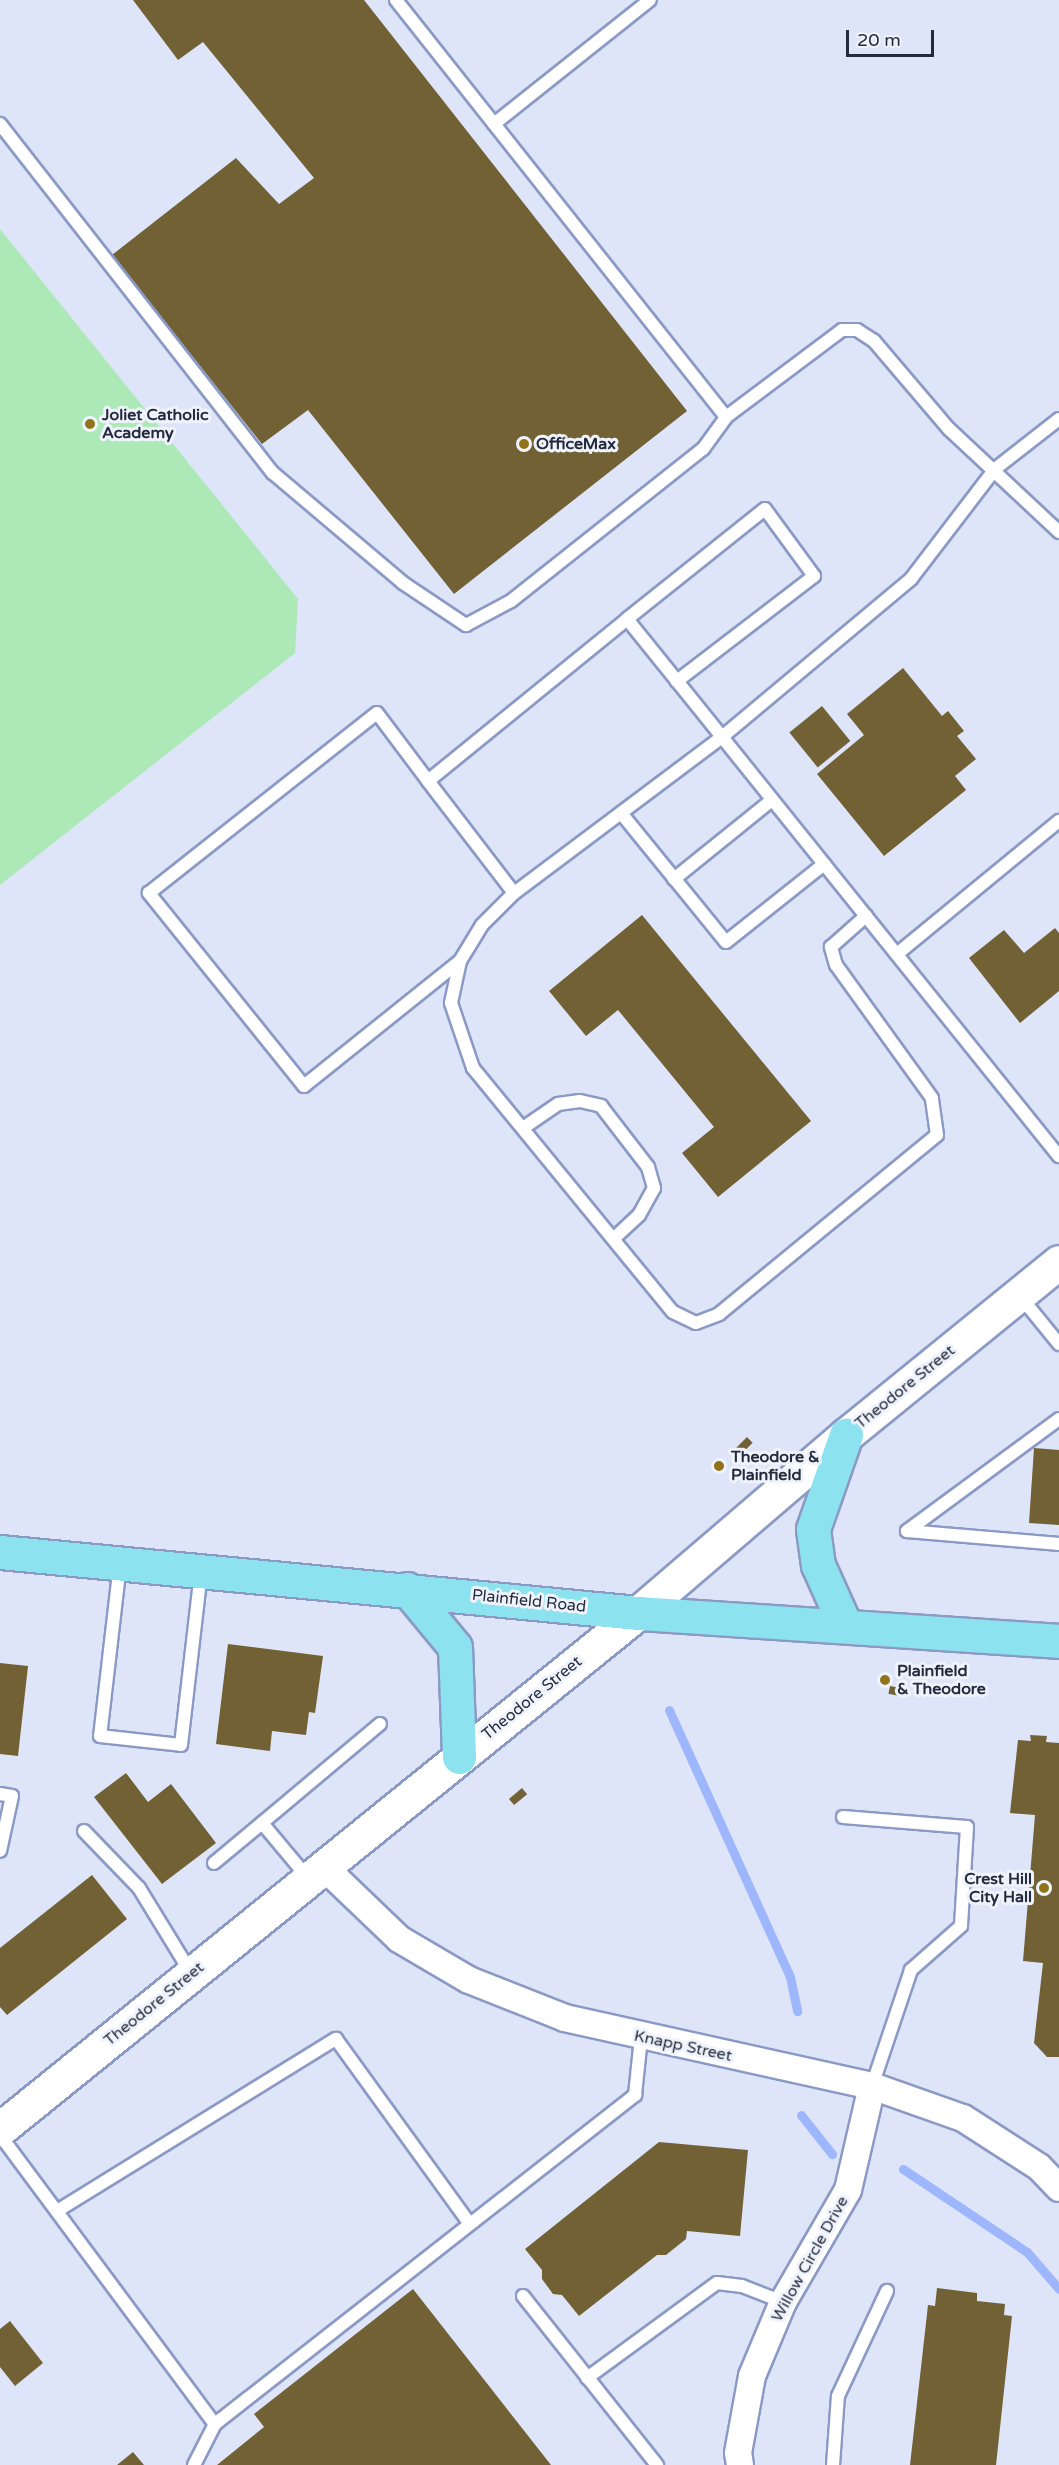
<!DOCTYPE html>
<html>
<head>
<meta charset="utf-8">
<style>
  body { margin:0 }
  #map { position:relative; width:1059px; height:2465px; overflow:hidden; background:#dee5f8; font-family:"Varela Round",sans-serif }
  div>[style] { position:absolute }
  .green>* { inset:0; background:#ade8b7 }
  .stream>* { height:9px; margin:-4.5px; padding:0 4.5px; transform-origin:4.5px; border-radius:4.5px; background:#9db6fc }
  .building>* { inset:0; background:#726135; transform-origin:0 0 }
  .roads { filter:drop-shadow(2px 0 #8b9ac5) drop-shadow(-2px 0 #8b9ac5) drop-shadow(0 2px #8b9ac5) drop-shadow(0 -2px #8b9ac5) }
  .lane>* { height:12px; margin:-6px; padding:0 6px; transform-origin:6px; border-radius:6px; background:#fff }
  .street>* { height:26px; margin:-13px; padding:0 13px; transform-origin:13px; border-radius:13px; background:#fff }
  .secondary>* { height:33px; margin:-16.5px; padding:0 16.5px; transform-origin:16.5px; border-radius:16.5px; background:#fff }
  .primary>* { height:33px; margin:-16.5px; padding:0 16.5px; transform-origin:16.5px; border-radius:16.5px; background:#8ce2ee }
  .dots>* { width:16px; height:16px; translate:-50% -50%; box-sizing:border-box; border:3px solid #eff3fc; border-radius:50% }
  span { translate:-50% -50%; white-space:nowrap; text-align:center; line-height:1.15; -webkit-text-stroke:6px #eff3fc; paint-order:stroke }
  .poi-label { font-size:16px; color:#252b3c; font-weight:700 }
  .left { translate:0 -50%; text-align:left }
  .right { translate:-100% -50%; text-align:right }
  .street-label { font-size:16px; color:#252b3c }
  .scale { position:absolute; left:846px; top:30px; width:88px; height:27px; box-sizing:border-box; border:3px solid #252b3c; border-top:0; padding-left:8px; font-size:18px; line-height:21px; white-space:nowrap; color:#252b3c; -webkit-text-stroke:4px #eff3fc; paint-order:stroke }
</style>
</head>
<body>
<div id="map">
  <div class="green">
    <i style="clip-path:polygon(0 229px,298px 599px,295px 653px,0 885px)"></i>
  </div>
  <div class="stream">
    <i style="left:669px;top:1710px;width:293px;rotate:65.6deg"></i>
    <i style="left:790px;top:1977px;width:35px;rotate:78deg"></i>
    <i style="left:801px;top:2115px;width:50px;rotate:51.5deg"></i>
    <i style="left:903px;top:2169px;width:149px;rotate:33.8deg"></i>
    <i style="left:1027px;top:2252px;width:49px;rotate:49.1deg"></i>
  </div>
  <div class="building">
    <i style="clip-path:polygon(133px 0,364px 0,687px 411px,454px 594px,308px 410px,262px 444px,112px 255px,236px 158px,279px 204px,314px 178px,203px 42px,178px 60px)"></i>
    <i style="clip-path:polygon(903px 668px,942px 716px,948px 711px,964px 731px,957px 736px,976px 759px,955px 776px,966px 790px,884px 856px,817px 774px,864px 735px,847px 714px)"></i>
    <i style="left:822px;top:706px;width:45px;height:42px;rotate:51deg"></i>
    <i style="clip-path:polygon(642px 915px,811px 1121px,718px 1197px,682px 1153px,714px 1127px,618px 1010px,586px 1036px,549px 991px)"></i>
    <i style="clip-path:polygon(1055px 928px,1059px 933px,1059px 991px,1020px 1023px,969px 958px,1004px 930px,1024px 953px)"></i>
    <i style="left:747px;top:1437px;width:8px;height:19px;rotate:45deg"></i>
    <i style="clip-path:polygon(1034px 1448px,1059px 1450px,1059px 1525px,1029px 1523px)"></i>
    <i style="clip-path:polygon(228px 1644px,323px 1656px,315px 1713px,309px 1712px,306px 1735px,272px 1731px,270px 1751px,216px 1744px)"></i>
    <i style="clip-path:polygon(0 1663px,28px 1666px,18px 1756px,0 1754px)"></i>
    <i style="left:890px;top:1686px;width:16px;height:8px;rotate:11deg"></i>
    <i style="clip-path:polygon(1030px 1735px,1047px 1736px,1046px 1742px,1059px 1743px,1059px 2057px,1047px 2057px,1034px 2043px,1043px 1963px,1023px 1961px,1035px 1815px,1010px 1813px,1018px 1740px,1031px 1741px)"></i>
    <i style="clip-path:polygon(126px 1773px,148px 1802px,171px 1784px,216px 1843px,162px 1884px,94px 1797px)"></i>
    <i style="left:522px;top:1788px;width:8px;height:17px;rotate:50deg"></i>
    <i style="clip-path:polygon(92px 1875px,127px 1919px,7px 2015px,0 2007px,0 1948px)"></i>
    <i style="clip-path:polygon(659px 2142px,748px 2150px,740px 2236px,687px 2231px,686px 2239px,666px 2255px,657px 2255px,579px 2316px,562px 2295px,553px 2294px,542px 2279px,542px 2270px,525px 2249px)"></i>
    <i style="clip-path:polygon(937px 2288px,977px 2293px,977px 2301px,1005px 2304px,1004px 2315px,1012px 2316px,996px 2465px,910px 2465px,928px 2305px,935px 2306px)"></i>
    <i style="clip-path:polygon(413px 2289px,551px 2465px,217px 2465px,264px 2427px,254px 2414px)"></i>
    <i style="clip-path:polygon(10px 2321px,43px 2363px,15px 2386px,0 2367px,0 2329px)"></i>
    <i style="clip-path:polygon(133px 2452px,144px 2465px,117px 2465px)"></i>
  </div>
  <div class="roads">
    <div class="lane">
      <i style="left:396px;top:0;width:532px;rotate:51.64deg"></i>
      <i style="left:726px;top:417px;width:145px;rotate:-36.9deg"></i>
      <i style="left:842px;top:330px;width:15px"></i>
      <i style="left:857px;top:330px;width:20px;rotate:33deg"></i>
      <i style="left:874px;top:341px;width:116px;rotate:49.6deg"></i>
      <i style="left:949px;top:429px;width:151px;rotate:43.1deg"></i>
      <i style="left:0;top:124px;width:443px;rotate:52deg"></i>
      <i style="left:273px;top:473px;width:170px;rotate:40.2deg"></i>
      <i style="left:403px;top:583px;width:76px;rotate:33.7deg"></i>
      <i style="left:466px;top:625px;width:51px;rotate:-28.1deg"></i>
      <i style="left:511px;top:601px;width:245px;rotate:-38.4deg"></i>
      <i style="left:703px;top:449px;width:39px;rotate:-54deg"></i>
      <i style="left:494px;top:124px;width:199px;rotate:-38.5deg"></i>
      <i style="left:1059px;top:419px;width:81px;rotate:142deg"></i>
      <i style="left:995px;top:469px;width:138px;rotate:127.4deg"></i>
      <i style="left:911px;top:579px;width:246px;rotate:140.1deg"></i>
      <i style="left:722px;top:737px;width:260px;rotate:143.1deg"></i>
      <i style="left:514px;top:893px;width:45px;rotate:135deg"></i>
      <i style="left:482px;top:925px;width:42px;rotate:121.4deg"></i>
      <i style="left:460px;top:961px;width:200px;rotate:141.3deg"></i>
      <i style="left:304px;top:1086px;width:248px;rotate:-128.8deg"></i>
      <i style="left:149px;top:893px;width:290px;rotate:-38.3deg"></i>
      <i style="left:377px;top:713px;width:85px;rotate:53.1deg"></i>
      <i style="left:428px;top:781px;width:257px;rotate:-39.1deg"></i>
      <i style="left:627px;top:619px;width:80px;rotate:51.1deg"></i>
      <i style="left:677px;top:681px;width:72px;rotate:51.2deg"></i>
      <i style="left:722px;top:737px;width:163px;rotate:51.2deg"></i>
      <i style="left:824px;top:864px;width:375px;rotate:51.2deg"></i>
      <i style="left:627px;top:619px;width:176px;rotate:-38.6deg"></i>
      <i style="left:765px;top:509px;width:83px;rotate:53.8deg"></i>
      <i style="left:814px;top:576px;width:173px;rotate:142.5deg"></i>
      <i style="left:428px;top:781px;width:141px;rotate:52.5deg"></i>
      <i style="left:621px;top:813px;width:166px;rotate:50.9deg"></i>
      <i style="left:726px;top:942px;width:125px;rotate:-38.5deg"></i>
      <i style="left:674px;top:879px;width:126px;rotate:-38.9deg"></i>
      <i style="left:897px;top:954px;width:210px;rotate:-39.4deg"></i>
      <i style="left:460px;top:961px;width:43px;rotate:102.1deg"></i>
      <i style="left:451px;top:1003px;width:69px;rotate:71.3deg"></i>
      <i style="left:473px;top:1068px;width:315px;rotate:50.7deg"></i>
      <i style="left:673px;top:1312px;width:25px;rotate:26deg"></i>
      <i style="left:696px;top:1323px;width:25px;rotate:-21deg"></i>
      <i style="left:719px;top:1314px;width:282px;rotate:-39.4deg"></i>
      <i style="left:937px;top:1135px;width:37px;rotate:-98deg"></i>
      <i style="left:932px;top:1098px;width:164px;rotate:-125.8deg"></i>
      <i style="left:836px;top:965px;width:19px;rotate:-106deg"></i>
      <i style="left:831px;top:947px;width:47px;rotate:-41.5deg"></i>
      <i style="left:523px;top:1128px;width:42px;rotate:-34.4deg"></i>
      <i style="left:558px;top:1104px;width:22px;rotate:-8deg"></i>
      <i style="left:580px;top:1101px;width:22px;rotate:13deg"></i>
      <i style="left:601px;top:1106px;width:77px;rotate:52.4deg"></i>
      <i style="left:648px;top:1167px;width:22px;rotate:74deg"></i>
      <i style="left:654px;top:1188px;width:31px;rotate:119deg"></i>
      <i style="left:639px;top:1215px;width:35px;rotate:137deg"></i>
      <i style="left:1020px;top:1296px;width:62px;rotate:50.9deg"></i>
      <i style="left:1059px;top:1419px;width:189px;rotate:143.6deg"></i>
      <i style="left:907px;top:1531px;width:153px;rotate:4.9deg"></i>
      <i style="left:120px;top:1564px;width:173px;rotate:96.6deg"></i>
      <i style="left:100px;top:1736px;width:81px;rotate:6.3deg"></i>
      <i style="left:181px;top:1745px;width:173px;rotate:-83.4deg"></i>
      <i style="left:0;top:1794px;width:12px;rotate:9deg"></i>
      <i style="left:12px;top:1796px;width:56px;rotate:102.3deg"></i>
      <i style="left:843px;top:1817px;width:124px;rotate:4.6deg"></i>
      <i style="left:967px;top:1827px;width:99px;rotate:93.5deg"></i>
      <i style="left:961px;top:1926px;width:67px;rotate:138.7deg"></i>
      <i style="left:911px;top:1970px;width:122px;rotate:108.6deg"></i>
      <i style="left:262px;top:1823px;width:154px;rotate:-40deg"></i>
      <i style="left:84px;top:1831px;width:79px;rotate:46deg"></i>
      <i style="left:139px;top:1888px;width:100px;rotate:58.5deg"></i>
      <i style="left:214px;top:1863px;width:62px;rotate:-39.8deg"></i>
      <i style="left:262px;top:1823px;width:72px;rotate:50.1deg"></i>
      <i style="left:0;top:2135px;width:360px;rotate:53.4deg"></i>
      <i style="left:215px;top:2424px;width:534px;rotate:-38.07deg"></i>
      <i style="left:635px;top:2095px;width:57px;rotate:-84deg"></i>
      <i style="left:57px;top:2211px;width:328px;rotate:-31.7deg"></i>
      <i style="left:336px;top:2039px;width:228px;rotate:54.1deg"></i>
      <i style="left:523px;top:2296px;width:216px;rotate:51.6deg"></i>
      <i style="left:587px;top:2378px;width:161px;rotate:-36.2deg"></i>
      <i style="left:717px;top:2283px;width:25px;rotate:7deg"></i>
      <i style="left:742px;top:2286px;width:44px;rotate:21.3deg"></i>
      <i style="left:194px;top:2465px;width:46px;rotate:-62.9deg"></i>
      <i style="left:833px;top:2465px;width:69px;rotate:-85.9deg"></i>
      <i style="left:838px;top:2396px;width:116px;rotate:-65deg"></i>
    </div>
    <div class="street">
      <i style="left:324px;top:1867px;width:104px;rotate:43.8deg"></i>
      <i style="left:399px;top:1939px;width:81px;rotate:30.4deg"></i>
      <i style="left:469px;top:1980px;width:103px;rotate:21.6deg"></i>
      <i style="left:565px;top:2018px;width:314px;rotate:12.5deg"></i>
      <i style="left:872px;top:2086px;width:96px;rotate:19.4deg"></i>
      <i style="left:963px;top:2118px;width:90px;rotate:32.8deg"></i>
      <i style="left:1039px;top:2167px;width:29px;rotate:46deg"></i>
      <i style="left:740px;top:2465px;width:12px;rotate:-99deg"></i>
      <i style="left:738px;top:2453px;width:78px;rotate:-79.7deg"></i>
      <i style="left:752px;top:2376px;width:80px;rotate:-67.3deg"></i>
      <i style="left:783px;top:2302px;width:129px;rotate:-59.9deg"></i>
      <i style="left:848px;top:2190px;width:107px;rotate:-77deg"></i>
    </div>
    <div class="secondary">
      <i style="left:0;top:2129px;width:821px;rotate:-38.97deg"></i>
      <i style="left:638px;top:1613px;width:274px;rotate:-40.6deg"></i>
      <i style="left:846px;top:1435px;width:274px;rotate:-39.1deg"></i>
    </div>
    <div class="primary">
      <i style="left:0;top:1552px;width:641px;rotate:5.46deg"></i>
      <i style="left:638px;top:1613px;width:422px;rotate:3.8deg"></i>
      <i style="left:407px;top:1589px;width:75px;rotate:50.4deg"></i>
      <i style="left:455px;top:1647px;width:110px;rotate:87.9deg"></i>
      <i style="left:845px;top:1625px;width:66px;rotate:-114.2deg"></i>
      <i style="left:818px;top:1565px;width:36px;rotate:-98deg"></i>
      <i style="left:813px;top:1529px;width:100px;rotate:-70.7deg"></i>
    </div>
  </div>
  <div class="dots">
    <i style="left:90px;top:424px;background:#91741a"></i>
    <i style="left:524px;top:444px;background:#91741a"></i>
    <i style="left:719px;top:1466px;background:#91741a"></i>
    <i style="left:885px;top:1680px;background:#91741a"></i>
    <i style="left:1044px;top:1888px;background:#91741a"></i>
  </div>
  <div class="poi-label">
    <span class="left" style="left:102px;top:424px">Joliet Catholic<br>Academy</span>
    <span class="left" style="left:536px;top:444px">OfficeMax</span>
    <span class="left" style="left:731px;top:1466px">Theodore &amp;<br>Plainfield</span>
    <span class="left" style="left:897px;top:1680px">Plainfield<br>&amp; Theodore</span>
    <span class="right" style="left:1032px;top:1888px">Crest Hill<br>City Hall</span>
  </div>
  <div class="street-label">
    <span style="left:905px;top:1387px;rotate:-39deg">Theodore Street</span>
    <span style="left:529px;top:1601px;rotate:6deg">Plainfield Road</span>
    <span style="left:532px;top:1698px;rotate:-39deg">Theodore Street</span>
    <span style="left:154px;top:2004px;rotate:-39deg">Theodore Street</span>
    <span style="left:683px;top:2046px;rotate:12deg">Knapp Street</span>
    <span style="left:810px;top:2259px;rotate:-61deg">Willow Circle Drive</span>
  </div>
  <div class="scale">20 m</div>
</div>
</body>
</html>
